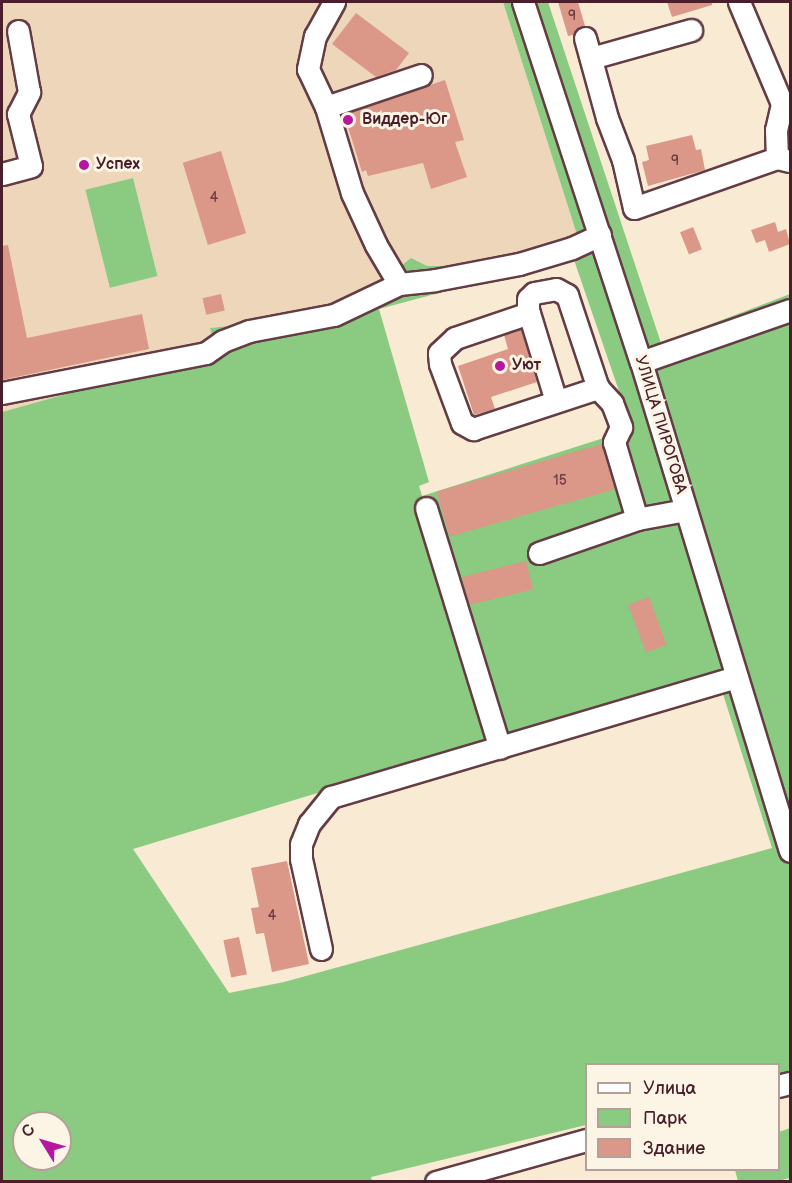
<!DOCTYPE html>
<html>
<head>
<meta charset="utf-8">
<style>
  body { margin:0 }
  #map { position:relative; width:792px; height:1183px; overflow:hidden; background:#f9ead4; font-family:"Balsamiq Sans",sans-serif }
  div>[style] { position:absolute }
  .built>* { inset:0; background:#eed6bb }
  .green>* { inset:0; background:#8bca81; transform-origin:0 0 }
  .building>* { inset:0; background:#db9787; transform-origin:0 0 }
  .roads { filter:drop-shadow(2px 0 #643d44) drop-shadow(-2px 0 #643d44) drop-shadow(0 2px #643d44) drop-shadow(0 -2px #643d44) }
  .minor>* { height:21px; margin:-10.5px; padding:0 10.5px; transform-origin:10.5px; border-radius:10.5px; background:#fff }
  .dots>* { width:16px; height:16px; translate:-50% -50%; box-sizing:border-box; border:3px solid #fcf5e5; border-radius:50% }
  span { translate:-50% -50%; white-space:nowrap; text-align:center; line-height:1.15; -webkit-text-stroke:6px #fcf5e5; paint-order:stroke }
  .number-label { font-size:14px; color:#6e3d42 }
  .number-label span { -webkit-text-stroke-width:0 }
  .poi-label { font-size:16px; color:#4a1f2b; font-weight:700 }
  .left { translate:0 -50%; text-align:left }
  .street-label { font-size:16px; color:#4a1f2b }
  .frame { position:absolute; inset:0; border:3px solid #4a1f2b; pointer-events:none }
  .legend { position:absolute; left:585px; top:1063px; width:195px; height:108px; box-sizing:border-box; background:#fcf5e5; border:2px solid #b59f9b; margin:0; padding:8px 10px; list-style:none; font-size:18px; color:#4a1f2b }
  .legend li { display:flex; align-items:center; gap:12px; height:30px }
  .legend b { width:30px; border:2px solid #b59f9b }
  .north { position:absolute; left:12px; top:1111px; width:60px; height:60px; box-sizing:border-box; background:#fcf5e5; border:2px solid #b59f9b; border-radius:50%; rotate:307deg; font-size:16px; font-weight:700; line-height:24px; text-align:center; color:#4a1f2b }
  .north::after { content:''; display:block; margin:auto; width:21px; height:27px; background:#b5179e; clip-path:polygon(50% 0,100% 100%,50% 72%,0 100%) }
</style>
</head>
<body>
<div id="map">
  <div class="built">
    <i style="clip-path:polygon(2px 2px,503px 2px,578px 238px,455px 266px,427px 266px,371px 290px,279px 321px,210px 328px,216px 352px,2px 412px)"></i>
  </div>
  <div class="green">
    <i style="clip-path:polygon(evenodd,503px 2px,548px 2px,661px 343px,790px 294px,790px 1075px,779px 1078px,778px 1064px,586px 1064px,586px 1125px,371px 1177px,372px 1181px,2px 1182px,2px 412px,216px 352px,210px 328px,279px 321px,371px 290px,411px 258px,427px 266px,455px 266px,578px 238px,503px 2px,573px 257px,632px 429px,422px 496px,419px 486px,429px 482px,379px 309px,573px 257px,503px 2px,716px 672px,772px 848px,284px 982px,229px 993px,133px 849px,716px 672px,503px 2px,24px 1123px,60px 1123px,60px 1159px,24px 1159px,24px 1123px)"></i>
    <i style="left:133px;top:178px;width:101px;height:49px;rotate:76deg"></i>
    <i style="clip-path:polygon(790px 1128px,790px 1178px,778px 1181px,738px 1181px,735px 1170px,778px 1170px,779px 1132px)"></i>
  </div>
  <div class="building">
    <i style="clip-path:polygon(558px 2px,578px 2px,585px 26px,576px 29px,573px 35px,568px 36px)"></i>
    <i style="clip-path:polygon(667px 2px,712px 2px,712px 5px,672px 17px)"></i>
    <i style="clip-path:polygon(356px 13px,409px 53px,396px 70px,376px 77px,332px 44px)"></i>
    <i style="clip-path:polygon(445px 80px,464px 140px,455px 142px,467px 177px,431px 189px,423px 163px,368px 176px,366px 170px,362px 172px,344px 114px)"></i>
    <i style="clip-path:polygon(692px 135px,696px 150px,701px 149px,705px 170px,648px 186px,642px 162px,649px 160px,646px 146px)"></i>
    <i style="left:221px;top:151px;width:86px;height:40px;rotate:73deg"></i>
    <i style="clip-path:polygon(775px 222px,778px 232px,786px 229px,790px 244px,769px 252px,765px 240px,756px 243px,751px 230px)"></i>
    <i style="left:693px;top:227px;width:24px;height:14px;rotate:68deg"></i>
    <i style="clip-path:polygon(8px 245px,27px 338px,142px 314px,149px 349px,2px 380px,2px 246px)"></i>
    <i style="left:221px;top:294px;width:17px;height:19px;rotate:77deg"></i>
    <i style="clip-path:polygon(521px 329px,537px 382px,491px 397px,495px 409px,474px 415px,458px 366px,508px 349px,504px 335px)"></i>
    <i style="left:602px;top:444px;width:47px;height:172px;rotate:74deg"></i>
    <i style="left:526px;top:561px;width:29px;height:66px;rotate:76deg"></i>
    <i style="left:649px;top:597px;width:51px;height:22px;rotate:70deg"></i>
    <i style="clip-path:polygon(287px 861px,309px 964px,272px 972px,264px 933px,256px 934px,251px 908px,259px 907px,251px 868px)"></i>
    <i style="left:239px;top:937px;width:38px;height:16px;rotate:78deg"></i>
  </div>
  <div class="roads">
    <div class="minor">
      <i style="left:334px;top:2px;width:39px;rotate:119deg"></i>
      <i style="left:315px;top:36px;width:34px;rotate:102deg"></i>
      <i style="left:308px;top:69px;width:42px;rotate:64.7deg"></i>
      <i style="left:326px;top:107px;width:90px;rotate:73.2deg"></i>
      <i style="left:352px;top:193px;width:57px;rotate:65.2deg"></i>
      <i style="left:376px;top:245px;width:45px;rotate:59.5deg"></i>
      <i style="left:523px;top:2px;width:379px;rotate:71.9deg"></i>
      <i style="left:641px;top:362px;width:511px;rotate:73.05deg"></i>
      <i style="left:739px;top:2px;width:111px;rotate:67.1deg"></i>
      <i style="left:782px;top:104px;width:27px;rotate:103deg"></i>
      <i style="left:776px;top:130px;width:28px;rotate:88deg"></i>
      <i style="left:585px;top:38px;width:83px;rotate:74.6deg"></i>
      <i style="left:607px;top:118px;width:45px;rotate:69.1deg"></i>
      <i style="left:623px;top:160px;width:49px;rotate:77.1deg"></i>
      <i style="left:634px;top:208px;width:151px;rotate:-19.3deg"></i>
      <i style="left:777px;top:158px;width:13px;rotate:13deg"></i>
      <i style="left:591px;top:58px;width:104px;rotate:-15.6deg"></i>
      <i style="left:326px;top:107px;width:100px;rotate:-18.6deg"></i>
      <i style="left:2px;top:174px;width:30px;rotate:-15deg"></i>
      <i style="left:31px;top:166px;width:54px;rotate:-104deg"></i>
      <i style="left:18px;top:114px;width:25px;rotate:-63deg"></i>
      <i style="left:29px;top:92px;width:62px;rotate:-100.2deg"></i>
      <i style="left:529px;top:313px;width:78px;rotate:161.3deg"></i>
      <i style="left:455px;top:338px;width:22px;rotate:137deg"></i>
      <i style="left:439px;top:353px;width:11px;rotate:85deg"></i>
      <i style="left:440px;top:364px;width:63px;rotate:69.6deg"></i>
      <i style="left:462px;top:423px;width:13px;rotate:29deg"></i>
      <i style="left:473px;top:429px;width:132px;rotate:-18.2deg"></i>
      <i style="left:641px;top:362px;width:158px;rotate:-19.2deg"></i>
      <i style="left:2px;top:393px;width:208px;rotate:-11.1deg"></i>
      <i style="left:206px;top:353px;width:21px;rotate:-35deg"></i>
      <i style="left:223px;top:341px;width:28px;rotate:-21deg"></i>
      <i style="left:249px;top:331px;width:86px;rotate:-10.7deg"></i>
      <i style="left:334px;top:315px;width:72px;rotate:-25.5deg"></i>
      <i style="left:399px;top:284px;width:36px;rotate:-6deg"></i>
      <i style="left:435px;top:280px;width:86px;rotate:-10.8deg"></i>
      <i style="left:519px;top:264px;width:55px;rotate:-16.8deg"></i>
      <i style="left:572px;top:248px;width:31px;rotate:-25deg"></i>
      <i style="left:556px;top:401px;width:95px;rotate:-107.1deg"></i>
      <i style="left:528px;top:310px;width:11px;rotate:-90deg"></i>
      <i style="left:528px;top:299px;width:8px;rotate:-45deg"></i>
      <i style="left:534px;top:293px;width:22px;rotate:-10deg"></i>
      <i style="left:556px;top:289px;width:13px;rotate:29deg"></i>
      <i style="left:567px;top:295px;width:98px;rotate:71.6deg"></i>
      <i style="left:598px;top:388px;width:21px;rotate:47deg"></i>
      <i style="left:612px;top:403px;width:26px;rotate:69deg"></i>
      <i style="left:621px;top:427px;width:17px;rotate:115deg"></i>
      <i style="left:614px;top:442px;width:80px;rotate:73.4deg"></i>
      <i style="left:426px;top:508px;width:251px;rotate:72.9deg"></i>
      <i style="left:539px;top:553px;width:104px;rotate:-19.1deg"></i>
      <i style="left:637px;top:519px;width:49px;rotate:-10.6deg"></i>
      <i style="left:321px;top:949px;width:92px;rotate:-102.5deg"></i>
      <i style="left:301px;top:859px;width:15px;rotate:-90deg"></i>
      <i style="left:301px;top:844px;width:22px;rotate:-68deg"></i>
      <i style="left:309px;top:824px;width:35px;rotate:-51deg"></i>
      <i style="left:331px;top:797px;width:423px;rotate:-16.5deg"></i>
      <i style="left:778px;top:1086px;width:12px;rotate:-14deg"></i>
      <i style="left:436px;top:1182px;width:156px;rotate:-15.6deg"></i>
    </div>
  </div>
  <div class="dots">
    <i style="left:348px;top:120px;background:#b5179e"></i>
    <i style="left:84px;top:165px;background:#b5179e"></i>
    <i style="left:500px;top:366px;background:#b5179e"></i>
  </div>
  <div class="number-label">
    <span style="left:572px;top:16px">9</span>
    <span style="left:675px;top:161px">9</span>
    <span style="left:214px;top:198px">4</span>
    <span style="left:560px;top:481px">15</span>
    <span style="left:272px;top:916px">4</span>
  </div>
  <div class="poi-label">
    <span class="left" style="left:362px;top:120px">Виддер-Юг</span>
    <span class="left" style="left:96px;top:165px">Успех</span>
    <span class="left" style="left:512px;top:366px">Уют</span>
  </div>
  <div class="street-label">
    <span style="left:660px;top:425px;rotate:73deg">УЛИЦА ПИРОГОВА</span>
  </div>
  <div class="frame"></div>
  <ul class="legend">
  <li><b style="height:8px;background:#fff"></b>Улица</li>
  <li><b style="height:16px;background:#8bca81"></b>Парк</li>
  <li><b style="height:16px;background:#db9787"></b>Здание</li>
  </ul>
  <div class="north">С</div>
</div>
</body>
</html>
